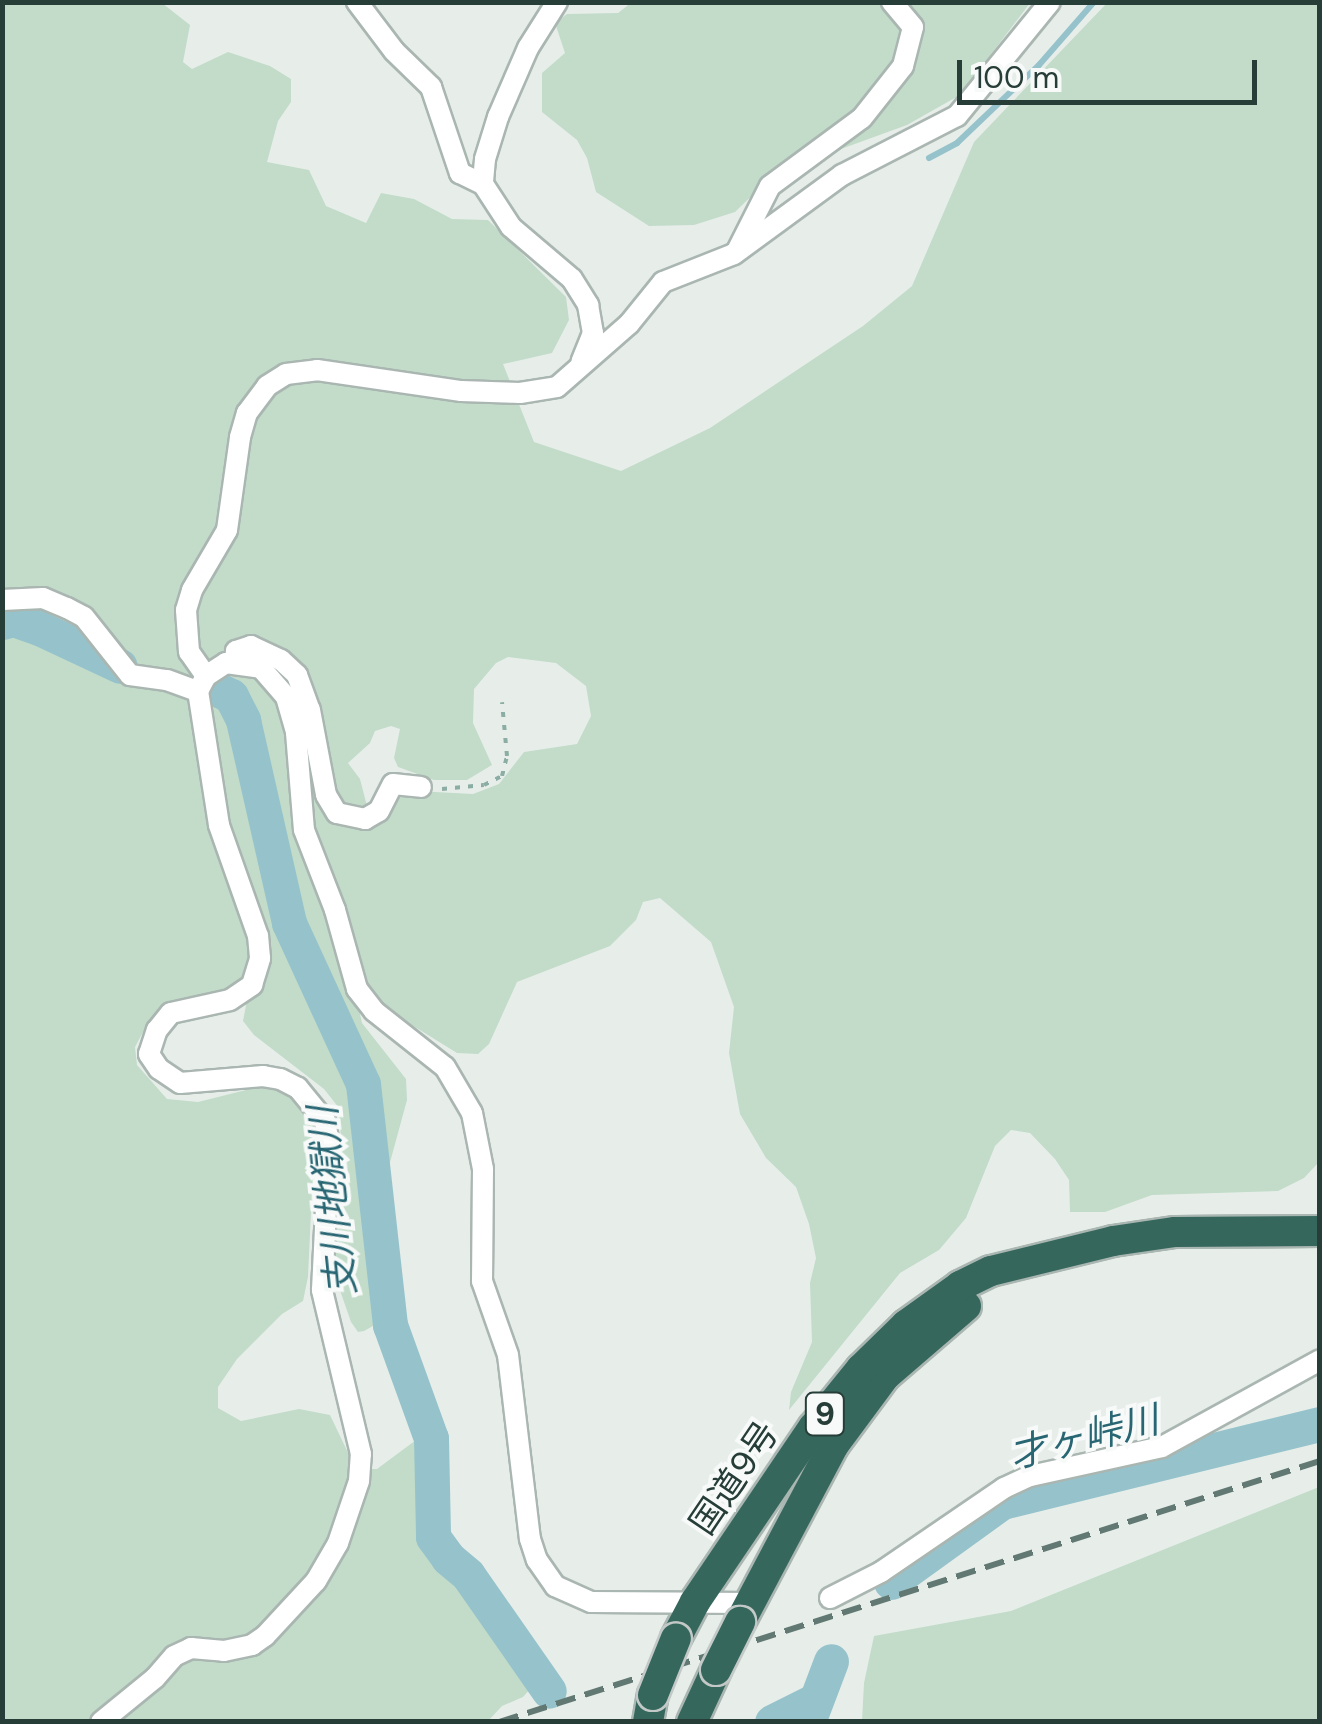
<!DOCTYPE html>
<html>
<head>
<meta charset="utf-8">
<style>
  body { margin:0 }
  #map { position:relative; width:1322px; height:1724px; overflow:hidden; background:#e7eeea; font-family:"DM Sans","Noto Sans JP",sans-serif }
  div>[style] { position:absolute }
  .green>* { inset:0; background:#c2dcc9 }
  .stream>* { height:6px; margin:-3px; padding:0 3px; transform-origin:3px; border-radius:3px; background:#96c3cb }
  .river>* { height:35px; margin:-17.5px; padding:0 17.5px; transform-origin:17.5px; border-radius:17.5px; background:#96c3cb }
  .path>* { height:4px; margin-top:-2px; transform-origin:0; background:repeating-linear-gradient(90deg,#8bada3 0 5px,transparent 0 13px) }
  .roads { filter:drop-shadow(2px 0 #aab6b1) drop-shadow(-2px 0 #aab6b1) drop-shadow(0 2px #aab6b1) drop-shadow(0 -2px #aab6b1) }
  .street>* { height:20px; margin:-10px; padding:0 10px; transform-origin:10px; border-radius:10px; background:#fff }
  .highway>* { height:30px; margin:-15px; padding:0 15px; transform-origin:15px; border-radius:15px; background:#36675d }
  .rail>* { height:6px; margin-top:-3px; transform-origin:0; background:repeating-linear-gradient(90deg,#627973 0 20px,transparent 0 30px) }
  .bridges { filter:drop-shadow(2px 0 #c3c9c7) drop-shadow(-2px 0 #c3c9c7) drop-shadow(0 2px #c3c9c7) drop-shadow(0 -2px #c3c9c7) }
  .highway-bridge>* { height:30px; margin:-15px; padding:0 15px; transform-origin:15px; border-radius:15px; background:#36675d }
  span { translate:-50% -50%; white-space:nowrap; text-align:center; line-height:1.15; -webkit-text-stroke:8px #f7faf9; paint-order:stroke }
  .shield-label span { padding:2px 8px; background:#f7faf9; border:2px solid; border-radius:8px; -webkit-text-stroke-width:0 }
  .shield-label { font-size:32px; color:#273e38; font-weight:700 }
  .street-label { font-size:35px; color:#273e38 }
  .water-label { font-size:38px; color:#286673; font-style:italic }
  .frame { position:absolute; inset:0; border:5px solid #273e38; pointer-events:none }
  .scale { position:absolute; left:957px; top:60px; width:300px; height:45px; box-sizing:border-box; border:5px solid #273e38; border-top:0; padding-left:12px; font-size:30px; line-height:35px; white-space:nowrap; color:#273e38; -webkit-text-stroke:8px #f7faf9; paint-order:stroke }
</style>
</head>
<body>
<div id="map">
  <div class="green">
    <i style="clip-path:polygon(632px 2px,1030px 3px,960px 95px,907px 125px,775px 173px,735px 212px,694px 225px,649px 226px,596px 192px,587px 158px,577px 140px,542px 112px,542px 73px,565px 53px,555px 23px,567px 14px,618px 13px)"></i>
    <i style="clip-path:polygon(evenodd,3px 3px,162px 3px,190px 25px,183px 62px,192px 69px,228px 52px,270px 66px,291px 79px,291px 102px,278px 121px,267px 162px,309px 170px,326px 206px,366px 223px,381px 193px,414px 199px,452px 219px,488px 220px,566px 297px,569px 320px,552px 353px,503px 364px,534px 442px,621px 471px,710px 428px,863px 326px,912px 286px,974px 142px,1107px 3px,1319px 3px,1319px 1162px,1304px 1178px,1278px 1191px,1152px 1195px,1105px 1212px,1070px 1212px,1069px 1180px,1055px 1159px,1030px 1133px,1011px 1130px,995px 1146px,966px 1218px,939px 1250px,900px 1273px,789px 1410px,791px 1392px,812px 1342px,810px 1283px,816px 1258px,809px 1224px,796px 1187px,766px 1158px,740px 1114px,729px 1053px,734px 1007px,711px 942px,660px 898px,643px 902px,636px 920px,610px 946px,517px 982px,489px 1044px,478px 1054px,457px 1053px,394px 1014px,377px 1006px,358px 1005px,362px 1023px,406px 1079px,407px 1100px,383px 1188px,376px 1242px,382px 1283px,379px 1312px,373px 1326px,364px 1331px,358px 1332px,351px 1322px,335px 1276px,341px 1139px,339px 1108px,324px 1089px,254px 1035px,243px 1021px,247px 1000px,223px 994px,171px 1002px,149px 1021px,135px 1047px,137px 1065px,167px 1099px,198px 1102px,254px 1088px,280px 1090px,300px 1103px,315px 1126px,308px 1277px,303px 1301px,282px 1314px,237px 1359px,218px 1387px,218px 1408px,241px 1421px,299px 1409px,330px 1415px,352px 1461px,367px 1469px,377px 1469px,416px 1440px,426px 1440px,429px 1548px,465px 1581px,532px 1677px,531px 1688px,523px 1697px,502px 1706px,488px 1721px,3px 1722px,3px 3px,508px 657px,556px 663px,586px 686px,591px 716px,577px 744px,524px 752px,499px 784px,473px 794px,397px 790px,374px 807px,367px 806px,360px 779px,348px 763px,370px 743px,375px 731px,391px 726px,400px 729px,394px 758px,398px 767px,434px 780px,467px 780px,492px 765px,473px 723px,474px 689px,496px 663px,508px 657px)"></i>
    <i style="clip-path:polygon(1319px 1487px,1319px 1721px,862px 1721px,864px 1683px,874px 1636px,1011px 1611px)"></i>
  </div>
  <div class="stream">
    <i style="left:929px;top:158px;width:32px;rotate:-28deg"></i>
    <i style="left:957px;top:143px;width:113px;rotate:-43.6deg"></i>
    <i style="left:1039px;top:65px;width:84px;rotate:-48.9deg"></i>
  </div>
  <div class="river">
    <i style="left:2px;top:622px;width:11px;rotate:-15deg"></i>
    <i style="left:13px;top:619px;width:28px;rotate:19deg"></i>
    <i style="left:39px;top:628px;width:89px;rotate:25.1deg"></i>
    <i style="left:217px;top:689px;width:16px;rotate:27deg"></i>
    <i style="left:231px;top:696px;width:27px;rotate:63deg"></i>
    <i style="left:243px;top:720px;width:208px;rotate:77.2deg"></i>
    <i style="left:289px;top:923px;width:177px;rotate:65.3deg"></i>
    <i style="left:363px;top:1084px;width:243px;rotate:83.6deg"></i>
    <i style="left:390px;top:1325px;width:120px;rotate:70.1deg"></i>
    <i style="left:431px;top:1438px;width:99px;rotate:88.8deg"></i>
    <i style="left:433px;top:1537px;width:26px;rotate:54deg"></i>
    <i style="left:448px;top:1558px;width:26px;rotate:40deg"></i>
    <i style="left:468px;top:1575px;width:141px;rotate:55.1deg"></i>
    <i style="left:891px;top:1582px;width:137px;rotate:-35.8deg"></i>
    <i style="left:1002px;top:1502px;width:327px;rotate:-13.8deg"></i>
    <i style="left:772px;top:1722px;width:47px;rotate:-26.6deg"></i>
    <i style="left:808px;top:1722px;width:65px;rotate:-69.3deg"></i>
  </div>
  <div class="path">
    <i style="left:442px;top:789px;width:42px;rotate:-5.4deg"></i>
    <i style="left:484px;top:785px;width:20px;rotate:-27deg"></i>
    <i style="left:502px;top:776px;width:21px;rotate:-76deg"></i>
    <i style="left:507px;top:756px;width:54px;rotate:-95.3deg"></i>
  </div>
  <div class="roads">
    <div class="street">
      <i style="left:357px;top:2px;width:61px;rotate:52.9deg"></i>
      <i style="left:394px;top:51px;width:52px;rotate:44.2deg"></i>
      <i style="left:431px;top:87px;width:91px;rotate:71.4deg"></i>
      <i style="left:460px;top:173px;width:25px;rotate:26deg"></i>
      <i style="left:557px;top:2px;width:54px;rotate:122.2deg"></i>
      <i style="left:528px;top:48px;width:75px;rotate:113.5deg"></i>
      <i style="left:498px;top:117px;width:44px;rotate:107.2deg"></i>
      <i style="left:485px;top:159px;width:25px;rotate:95deg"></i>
      <i style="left:483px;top:184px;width:51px;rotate:56.9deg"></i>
      <i style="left:511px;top:227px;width:80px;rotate:40.4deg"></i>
      <i style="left:572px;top:279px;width:31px;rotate:58deg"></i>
      <i style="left:588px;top:305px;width:28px;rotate:80deg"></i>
      <i style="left:593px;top:333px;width:31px;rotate:112deg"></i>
      <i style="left:737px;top:251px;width:73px;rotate:-63.1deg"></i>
      <i style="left:770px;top:186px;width:114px;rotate:-36.5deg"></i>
      <i style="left:862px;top:118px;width:66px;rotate:-51.7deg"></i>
      <i style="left:903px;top:66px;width:40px;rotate:-75.6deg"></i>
      <i style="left:913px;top:27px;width:33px;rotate:-130deg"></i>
      <i style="left:2px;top:600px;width:41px;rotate:-2.8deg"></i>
      <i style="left:43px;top:598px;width:26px;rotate:23deg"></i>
      <i style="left:67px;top:608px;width:19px;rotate:28deg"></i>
      <i style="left:84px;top:617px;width:74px;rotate:51.6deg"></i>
      <i style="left:130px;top:675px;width:37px;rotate:8deg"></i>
      <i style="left:167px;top:680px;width:33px;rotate:20deg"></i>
      <i style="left:235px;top:662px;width:11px;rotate:-85deg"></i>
      <i style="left:236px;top:651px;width:16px;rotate:-18deg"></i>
      <i style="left:251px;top:646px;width:33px;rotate:25deg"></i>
      <i style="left:281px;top:660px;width:22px;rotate:43deg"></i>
      <i style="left:297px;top:675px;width:37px;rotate:70deg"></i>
      <i style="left:310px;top:710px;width:86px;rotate:79.3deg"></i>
      <i style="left:326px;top:795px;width:21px;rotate:59deg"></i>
      <i style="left:337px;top:813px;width:29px;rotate:12deg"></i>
      <i style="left:365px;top:819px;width:16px;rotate:-30deg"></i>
      <i style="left:379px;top:811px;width:30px;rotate:-63deg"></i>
      <i style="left:393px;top:784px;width:28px;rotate:6deg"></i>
      <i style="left:206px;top:676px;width:29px;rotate:-125deg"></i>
      <i style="left:189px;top:652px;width:42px;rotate:-94.1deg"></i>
      <i style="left:186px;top:610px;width:21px;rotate:-73deg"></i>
      <i style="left:192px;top:590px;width:69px;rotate:-59.7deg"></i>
      <i style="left:227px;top:530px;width:94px;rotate:-82deg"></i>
      <i style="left:240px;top:437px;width:25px;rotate:-74deg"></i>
      <i style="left:247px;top:413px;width:34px;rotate:-53deg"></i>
      <i style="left:267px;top:386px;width:22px;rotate:-32deg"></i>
      <i style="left:286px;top:374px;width:31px;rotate:-7deg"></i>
      <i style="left:317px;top:370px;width:146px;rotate:8.3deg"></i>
      <i style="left:461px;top:391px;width:59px;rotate:1.9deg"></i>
      <i style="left:520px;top:393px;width:37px;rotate:-9deg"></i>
      <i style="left:557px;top:387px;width:96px;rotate:-41.2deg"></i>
      <i style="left:629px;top:324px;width:54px;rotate:-51deg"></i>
      <i style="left:663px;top:282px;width:76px;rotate:-21.5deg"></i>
      <i style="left:734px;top:254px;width:134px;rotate:-36.2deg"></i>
      <i style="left:842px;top:175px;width:129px;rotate:-27.2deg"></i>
      <i style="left:957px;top:116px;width:147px;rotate:-50.8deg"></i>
      <i style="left:830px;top:1598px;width:57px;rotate:-27deg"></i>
      <i style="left:881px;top:1572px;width:149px;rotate:-34.3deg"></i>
      <i style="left:1004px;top:1488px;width:29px;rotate:-25deg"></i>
      <i style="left:1030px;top:1476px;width:135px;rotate:-12.4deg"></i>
      <i style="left:1162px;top:1447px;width:180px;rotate:-28.8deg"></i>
      <i style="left:101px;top:1722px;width:70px;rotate:-39.2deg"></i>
      <i style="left:155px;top:1678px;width:29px;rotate:-49deg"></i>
      <i style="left:174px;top:1656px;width:19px;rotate:-25deg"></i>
      <i style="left:191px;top:1648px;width:33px;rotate:5deg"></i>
      <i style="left:224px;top:1651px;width:29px;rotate:-12deg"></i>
      <i style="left:252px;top:1645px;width:16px;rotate:-35deg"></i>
      <i style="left:265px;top:1636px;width:75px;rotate:-47.2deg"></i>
      <i style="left:316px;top:1581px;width:44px;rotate:-59.9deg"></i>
      <i style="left:338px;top:1543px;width:65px;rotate:-71.3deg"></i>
      <i style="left:359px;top:1481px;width:27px;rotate:-86deg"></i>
      <i style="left:361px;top:1454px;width:169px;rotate:-103.4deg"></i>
      <i style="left:322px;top:1290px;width:145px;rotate:-87.2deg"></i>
      <i style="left:329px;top:1145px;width:24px;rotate:-99deg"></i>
      <i style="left:325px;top:1121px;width:43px;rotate:-129.3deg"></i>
      <i style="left:298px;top:1088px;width:20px;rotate:-153deg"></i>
      <i style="left:280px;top:1079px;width:17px;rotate:-170deg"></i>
      <i style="left:263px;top:1076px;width:83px;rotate:175.2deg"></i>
      <i style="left:180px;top:1083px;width:25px;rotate:-146deg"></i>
      <i style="left:159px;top:1069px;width:18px;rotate:-124deg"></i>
      <i style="left:149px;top:1054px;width:25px;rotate:-72deg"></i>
      <i style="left:157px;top:1030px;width:22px;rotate:-51deg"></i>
      <i style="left:171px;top:1013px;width:60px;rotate:-12.4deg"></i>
      <i style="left:230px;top:1000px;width:27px;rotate:-34deg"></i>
      <i style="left:252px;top:985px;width:28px;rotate:-73deg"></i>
      <i style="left:260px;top:958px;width:22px;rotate:-95deg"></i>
      <i style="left:258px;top:936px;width:118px;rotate:-109.4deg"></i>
      <i style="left:219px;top:825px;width:136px;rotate:-98.9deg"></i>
      <i style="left:198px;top:691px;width:17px;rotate:-62deg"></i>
      <i style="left:206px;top:676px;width:24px;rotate:-33deg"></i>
      <i style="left:226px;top:663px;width:35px;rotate:8deg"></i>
      <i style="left:261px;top:668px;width:38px;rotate:49deg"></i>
      <i style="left:286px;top:697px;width:37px;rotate:74deg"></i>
      <i style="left:296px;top:733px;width:97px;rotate:85.3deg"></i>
      <i style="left:304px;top:830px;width:86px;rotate:68.8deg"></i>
      <i style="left:335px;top:910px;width:82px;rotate:74.4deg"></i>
      <i style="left:357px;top:989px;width:28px;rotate:52deg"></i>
      <i style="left:374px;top:1011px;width:90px;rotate:38.3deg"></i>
      <i style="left:445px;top:1067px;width:53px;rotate:59.6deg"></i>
      <i style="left:472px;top:1113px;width:57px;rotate:78.9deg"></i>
      <i style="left:483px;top:1169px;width:112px;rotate:90.5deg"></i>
      <i style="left:482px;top:1281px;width:78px;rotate:70.6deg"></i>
      <i style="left:508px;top:1355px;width:185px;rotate:83.2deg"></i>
      <i style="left:530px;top:1539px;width:22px;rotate:72deg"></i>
      <i style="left:537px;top:1560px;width:32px;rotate:55deg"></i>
      <i style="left:555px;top:1586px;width:39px;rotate:24deg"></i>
      <i style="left:591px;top:1602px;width:159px;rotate:0.4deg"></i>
    </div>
    <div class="highway">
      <i style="left:740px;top:1622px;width:199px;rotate:-62.1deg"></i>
      <i style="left:833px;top:1446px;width:87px;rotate:-53.4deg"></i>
      <i style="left:885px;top:1376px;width:107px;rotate:-40.8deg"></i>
      <i style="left:676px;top:1638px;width:41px;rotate:-62.2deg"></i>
      <i style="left:695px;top:1602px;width:210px;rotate:-55.9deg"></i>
      <i style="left:813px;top:1428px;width:76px;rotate:-50.9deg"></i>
      <i style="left:861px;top:1369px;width:63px;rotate:-44.4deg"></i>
      <i style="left:906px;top:1325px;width:67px;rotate:-35.8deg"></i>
      <i style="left:960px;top:1286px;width:34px;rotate:-26deg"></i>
      <i style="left:991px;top:1271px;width:126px;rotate:-13.8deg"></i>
      <i style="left:1113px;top:1241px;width:63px;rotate:-8.3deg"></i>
      <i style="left:1175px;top:1232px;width:145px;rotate:-0.4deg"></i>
      <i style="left:648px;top:1722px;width:27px;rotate:-80deg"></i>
      <i style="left:692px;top:1722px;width:57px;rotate:-65.2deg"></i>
    </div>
  </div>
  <div class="rail">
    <i style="left:499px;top:1722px;width:861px;rotate:-17.64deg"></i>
  </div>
  <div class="bridges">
    <div class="highway-bridge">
      <i style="left:716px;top:1670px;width:54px;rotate:-63.4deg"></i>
      <i style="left:653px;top:1695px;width:61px;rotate:-68deg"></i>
    </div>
  </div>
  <div class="shield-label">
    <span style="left:825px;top:1414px">9</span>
  </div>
  <div class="street-label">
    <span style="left:734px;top:1478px;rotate:-56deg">国道9号</span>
  </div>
  <div class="water-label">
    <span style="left:333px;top:1201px;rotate:-96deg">支川地獄川</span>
    <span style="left:1084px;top:1438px;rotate:-14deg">才ヶ峠川</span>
  </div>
  <div class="frame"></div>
  <div class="scale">100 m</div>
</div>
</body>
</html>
